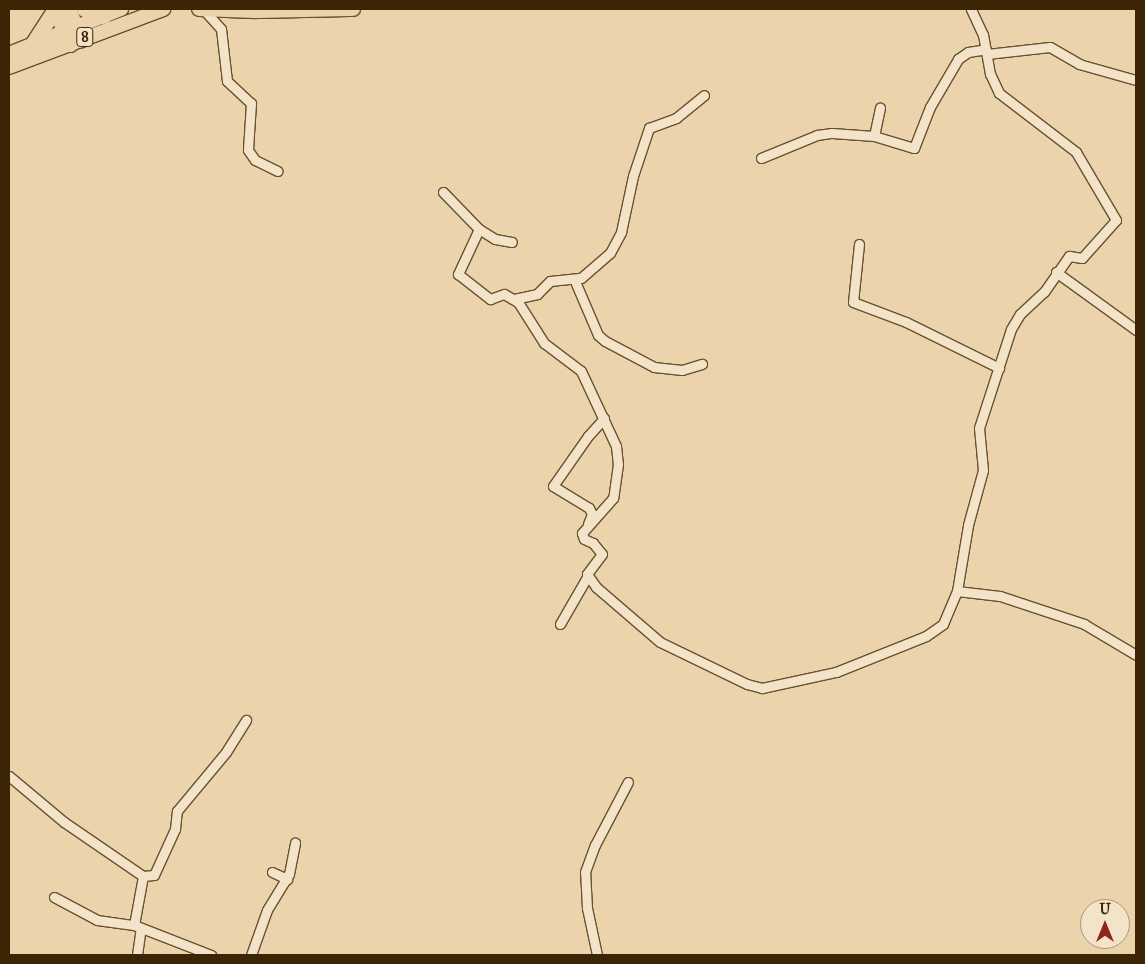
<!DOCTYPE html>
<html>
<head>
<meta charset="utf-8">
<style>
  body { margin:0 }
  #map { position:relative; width:1145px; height:964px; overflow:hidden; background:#ebd4ac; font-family:"IM FELL Great Primer",serif }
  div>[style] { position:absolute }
  .roads { filter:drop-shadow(1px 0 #68512f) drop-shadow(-1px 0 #68512f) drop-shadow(0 1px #68512f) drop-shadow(0 -1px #68512f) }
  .minor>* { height:9px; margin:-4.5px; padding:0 4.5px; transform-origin:4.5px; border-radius:4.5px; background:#f2e3c9 }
  .trunk>* { height:14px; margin:-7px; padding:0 7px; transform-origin:7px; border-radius:7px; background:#ebd4ac }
  .motorway>* { height:15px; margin:-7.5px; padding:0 7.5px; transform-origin:7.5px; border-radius:7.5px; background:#ebd4ac }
  span { translate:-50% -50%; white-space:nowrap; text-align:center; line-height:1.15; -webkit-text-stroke:4px #f2e3c9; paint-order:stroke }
  .shield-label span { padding:1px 4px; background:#f2e3c9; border:1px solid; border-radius:4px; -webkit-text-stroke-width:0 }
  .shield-label { font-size:14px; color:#3c2505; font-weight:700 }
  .frame { position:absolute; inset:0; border:10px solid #3c2505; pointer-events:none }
  .north { position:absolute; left:1080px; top:899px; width:50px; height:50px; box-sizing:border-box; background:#f2e3c9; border:1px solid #a9977b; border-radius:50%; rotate:0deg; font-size:14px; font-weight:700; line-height:20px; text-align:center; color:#3c2505 }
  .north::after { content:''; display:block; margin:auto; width:18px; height:22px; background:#8f2418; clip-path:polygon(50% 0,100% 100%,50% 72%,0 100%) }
</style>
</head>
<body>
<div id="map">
  <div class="roads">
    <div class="minor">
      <i style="left:203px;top:9px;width:27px;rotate:48deg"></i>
      <i style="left:221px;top:29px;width:52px;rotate:83.4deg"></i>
      <i style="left:227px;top:81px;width:33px;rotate:43deg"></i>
      <i style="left:251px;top:103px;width:47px;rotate:93.7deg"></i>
      <i style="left:248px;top:150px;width:12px;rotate:55deg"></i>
      <i style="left:255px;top:160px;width:25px;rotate:26deg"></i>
      <i style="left:987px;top:54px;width:63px;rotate:-6.3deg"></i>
      <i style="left:1050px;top:47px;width:34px;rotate:30deg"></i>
      <i style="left:1079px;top:64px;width:59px;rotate:15.7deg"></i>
      <i style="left:874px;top:136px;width:29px;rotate:-78deg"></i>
      <i style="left:761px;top:158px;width:61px;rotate:-22.3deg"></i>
      <i style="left:817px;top:135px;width:15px;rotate:-8deg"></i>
      <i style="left:832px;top:133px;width:42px;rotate:4.1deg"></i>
      <i style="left:874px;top:136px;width:42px;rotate:16.7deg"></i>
      <i style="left:914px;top:148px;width:44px;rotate:-68.7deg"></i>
      <i style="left:930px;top:107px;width:56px;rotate:-59.7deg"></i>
      <i style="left:958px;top:59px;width:12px;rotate:-35deg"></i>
      <i style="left:968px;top:52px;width:18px;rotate:-9deg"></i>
      <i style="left:443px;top:192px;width:52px;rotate:45.8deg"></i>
      <i style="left:479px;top:229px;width:19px;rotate:32deg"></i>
      <i style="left:495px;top:239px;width:17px;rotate:10deg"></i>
      <i style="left:479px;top:229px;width:50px;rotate:115deg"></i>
      <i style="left:458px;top:274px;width:41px;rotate:38deg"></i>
      <i style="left:490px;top:299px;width:15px;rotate:-20deg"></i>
      <i style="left:504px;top:294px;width:16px;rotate:30deg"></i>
      <i style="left:518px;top:302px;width:49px;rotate:57.6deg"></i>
      <i style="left:544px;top:343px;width:46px;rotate:37.1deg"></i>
      <i style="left:581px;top:371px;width:83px;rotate:65deg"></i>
      <i style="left:616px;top:446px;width:18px;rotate:84deg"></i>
      <i style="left:618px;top:464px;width:34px;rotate:98deg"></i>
      <i style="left:613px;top:498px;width:47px;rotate:131.5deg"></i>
      <i style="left:582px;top:533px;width:6px;rotate:72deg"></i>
      <i style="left:584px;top:539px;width:10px;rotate:24deg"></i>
      <i style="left:593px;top:543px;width:14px;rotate:51deg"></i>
      <i style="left:602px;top:554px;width:25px;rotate:127deg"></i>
      <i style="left:587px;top:574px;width:16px;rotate:55deg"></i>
      <i style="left:596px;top:587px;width:84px;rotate:40.7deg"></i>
      <i style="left:660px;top:642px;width:97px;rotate:25.8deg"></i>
      <i style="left:747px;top:684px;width:16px;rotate:15deg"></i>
      <i style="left:762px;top:688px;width:76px;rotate:-12.2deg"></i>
      <i style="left:836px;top:672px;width:97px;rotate:-21.8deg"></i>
      <i style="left:926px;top:636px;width:21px;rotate:-35deg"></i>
      <i style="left:943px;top:624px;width:36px;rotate:-67deg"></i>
      <i style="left:957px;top:591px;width:67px;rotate:-80.5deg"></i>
      <i style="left:968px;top:525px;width:57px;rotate:-74.7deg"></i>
      <i style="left:983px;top:470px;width:42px;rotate:-95.4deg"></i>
      <i style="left:979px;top:428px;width:104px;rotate:-72.1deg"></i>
      <i style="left:1011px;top:329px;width:17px;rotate:-59deg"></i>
      <i style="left:1020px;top:314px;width:33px;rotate:-43deg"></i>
      <i style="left:1044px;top:292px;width:44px;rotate:-55.2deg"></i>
      <i style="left:1069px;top:256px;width:13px;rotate:9deg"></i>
      <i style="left:1082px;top:258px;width:51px;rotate:-48.2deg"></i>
      <i style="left:1116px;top:220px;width:79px;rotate:-120.5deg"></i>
      <i style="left:1076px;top:152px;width:97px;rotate:-142.5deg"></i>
      <i style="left:999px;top:93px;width:21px;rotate:-115deg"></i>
      <i style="left:990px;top:74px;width:40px;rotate:-100deg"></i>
      <i style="left:983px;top:35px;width:29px;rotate:-115deg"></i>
      <i style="left:859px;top:244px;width:58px;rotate:95.9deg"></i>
      <i style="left:853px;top:302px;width:57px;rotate:20.7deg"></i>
      <i style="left:906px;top:322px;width:104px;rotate:26.3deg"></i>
      <i style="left:1056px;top:272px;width:99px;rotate:35.9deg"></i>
      <i style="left:574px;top:279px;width:61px;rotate:66.8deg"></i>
      <i style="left:598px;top:335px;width:9px;rotate:41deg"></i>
      <i style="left:605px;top:341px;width:55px;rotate:28deg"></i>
      <i style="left:654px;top:367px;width:28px;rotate:6deg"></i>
      <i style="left:682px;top:370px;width:21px;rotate:-17deg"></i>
      <i style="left:514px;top:299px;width:24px;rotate:-12deg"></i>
      <i style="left:537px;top:294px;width:18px;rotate:-45deg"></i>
      <i style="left:550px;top:281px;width:31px;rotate:-6deg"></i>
      <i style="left:581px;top:278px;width:38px;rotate:-41deg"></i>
      <i style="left:610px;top:253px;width:24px;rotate:-62deg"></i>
      <i style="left:621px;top:232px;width:57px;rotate:-77.9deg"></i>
      <i style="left:633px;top:176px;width:51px;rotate:-71.6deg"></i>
      <i style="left:649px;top:128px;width:29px;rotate:-20deg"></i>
      <i style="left:676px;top:118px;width:36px;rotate:-39deg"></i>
      <i style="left:588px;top:524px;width:11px;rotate:-68deg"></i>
      <i style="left:592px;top:514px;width:7px;rotate:-117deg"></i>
      <i style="left:589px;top:508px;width:42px;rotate:-148.6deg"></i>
      <i style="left:553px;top:486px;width:61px;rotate:-55deg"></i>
      <i style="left:588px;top:436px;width:24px;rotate:-48deg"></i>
      <i style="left:957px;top:591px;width:43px;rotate:6.6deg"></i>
      <i style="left:1000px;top:596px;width:89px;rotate:18.4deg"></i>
      <i style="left:1084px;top:624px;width:61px;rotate:30.8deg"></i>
      <i style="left:560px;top:624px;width:54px;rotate:-60.1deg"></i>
      <i style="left:9px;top:776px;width:72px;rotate:39.9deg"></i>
      <i style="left:64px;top:822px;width:96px;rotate:34.4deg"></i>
      <i style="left:143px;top:876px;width:50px;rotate:100.4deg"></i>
      <i style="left:134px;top:925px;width:83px;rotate:21.3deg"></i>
      <i style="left:272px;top:872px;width:17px;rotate:25deg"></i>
      <i style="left:143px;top:876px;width:11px;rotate:-5deg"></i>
      <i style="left:154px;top:875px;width:51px;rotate:-65.5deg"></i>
      <i style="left:175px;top:829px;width:18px;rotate:-84deg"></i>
      <i style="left:177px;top:811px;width:77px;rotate:-50.3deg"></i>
      <i style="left:226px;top:752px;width:38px;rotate:-58deg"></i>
      <i style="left:54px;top:897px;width:49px;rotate:28.1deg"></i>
      <i style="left:97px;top:920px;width:37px;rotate:8deg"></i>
      <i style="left:137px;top:955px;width:27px;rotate:-82deg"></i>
      <i style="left:251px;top:955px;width:48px;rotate:-70.4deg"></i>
      <i style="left:267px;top:910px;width:42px;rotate:-58.6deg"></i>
      <i style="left:289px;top:874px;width:32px;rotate:-79deg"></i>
      <i style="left:597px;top:955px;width:48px;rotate:-102deg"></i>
      <i style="left:587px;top:908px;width:36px;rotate:-93deg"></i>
      <i style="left:585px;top:872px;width:29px;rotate:-70deg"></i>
      <i style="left:595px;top:845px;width:71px;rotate:-62.4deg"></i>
    </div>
    <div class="trunk">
      <i style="left:199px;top:9px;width:56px;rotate:2deg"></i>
      <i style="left:255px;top:11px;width:98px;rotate:-1.2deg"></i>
      <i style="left:9px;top:54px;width:121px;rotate:-21.9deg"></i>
      <i style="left:9px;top:67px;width:165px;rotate:-20.6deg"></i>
    </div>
    <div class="motorway">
      <i style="left:55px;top:9px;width:38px;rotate:67deg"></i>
      <i style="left:68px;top:9px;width:33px;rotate:67deg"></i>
      <i style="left:84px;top:9px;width:21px;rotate:19deg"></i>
      <i style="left:31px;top:46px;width:44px;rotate:-57deg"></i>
    </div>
  </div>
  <div class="shield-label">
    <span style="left:85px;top:37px">8</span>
  </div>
  <div class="frame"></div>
  <div class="north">U</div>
</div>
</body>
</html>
